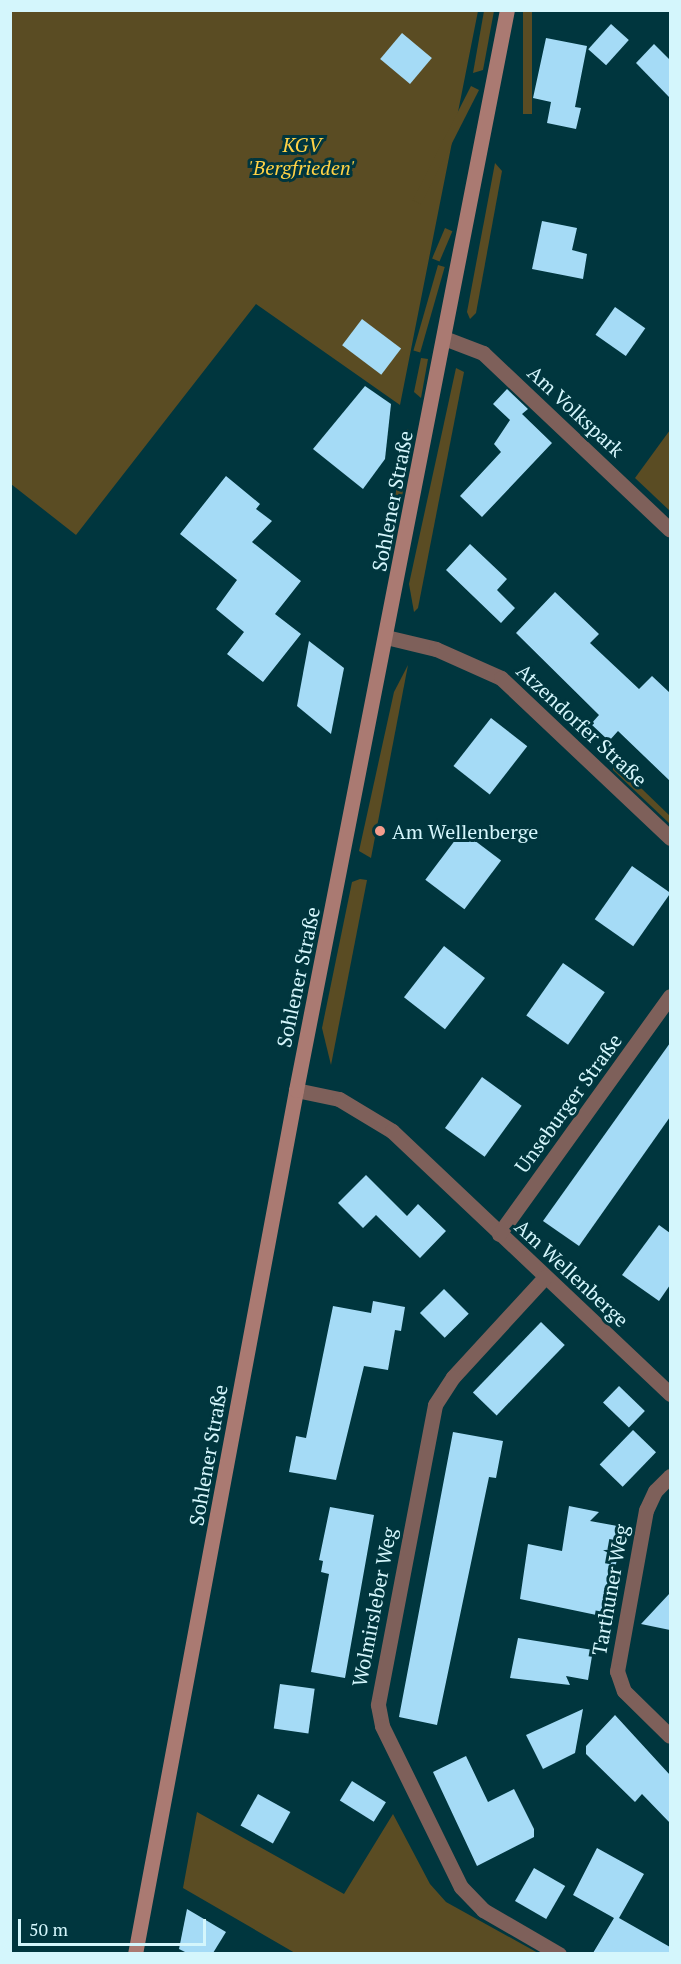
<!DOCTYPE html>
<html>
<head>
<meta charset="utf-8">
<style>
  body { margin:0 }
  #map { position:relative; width:681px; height:1964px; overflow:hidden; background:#00363e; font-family:"PT Serif",serif }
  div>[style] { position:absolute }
  .green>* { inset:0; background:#5a4c23; transform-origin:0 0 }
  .building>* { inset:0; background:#a5dbf6; transform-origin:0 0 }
  .street>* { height:15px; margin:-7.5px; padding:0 7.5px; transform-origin:7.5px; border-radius:7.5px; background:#7e605a }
  .secondary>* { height:15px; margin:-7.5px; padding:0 7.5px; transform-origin:7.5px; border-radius:7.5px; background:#aa7a72 }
  .dots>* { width:16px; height:16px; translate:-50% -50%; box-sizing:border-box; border:3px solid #00363e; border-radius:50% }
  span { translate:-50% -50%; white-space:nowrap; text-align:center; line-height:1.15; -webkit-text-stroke:6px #00363e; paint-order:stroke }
  .park-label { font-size:20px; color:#ffd246; font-style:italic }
  .street-label { font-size:20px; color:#d4f6fc }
  .poi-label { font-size:20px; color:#d4f6fc }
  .left { translate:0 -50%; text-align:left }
  .frame { position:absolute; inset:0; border:12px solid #d4f6fc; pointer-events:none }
  .scale { position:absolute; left:18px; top:1919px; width:188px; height:27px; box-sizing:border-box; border:3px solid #d4f6fc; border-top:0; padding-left:8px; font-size:18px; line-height:21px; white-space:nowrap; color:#d4f6fc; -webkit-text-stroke:4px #00363e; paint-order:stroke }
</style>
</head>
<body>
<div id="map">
  <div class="green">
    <i style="clip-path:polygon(10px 11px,478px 11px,400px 405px,256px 304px,76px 535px,11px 484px)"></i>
    <i style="clip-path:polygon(484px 11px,494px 11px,483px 70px,473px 73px)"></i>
    <i style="left:523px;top:11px;width:9px;height:103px"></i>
    <i style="left:471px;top:86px;width:9px;height:128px;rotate:27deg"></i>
    <i style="clip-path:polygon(495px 163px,502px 171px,476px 313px,470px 319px,467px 312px)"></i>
    <i style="left:445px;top:228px;width:8px;height:33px;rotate:23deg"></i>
    <i style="left:438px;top:265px;width:7px;height:89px;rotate:16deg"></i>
    <i style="clip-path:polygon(421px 358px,428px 359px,421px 398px,414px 392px)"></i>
    <i style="clip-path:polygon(456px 368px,464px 372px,418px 608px,414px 612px,409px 584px)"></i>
    <i style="clip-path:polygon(407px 429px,414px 433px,399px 512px,392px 513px)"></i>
    <i style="clip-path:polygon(670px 430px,670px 511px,635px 478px)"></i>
    <i style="clip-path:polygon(391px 522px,396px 527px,387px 572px,381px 566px)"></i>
    <i style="clip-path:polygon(408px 665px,371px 858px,359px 851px,394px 692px)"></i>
    <i style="clip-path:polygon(613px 761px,670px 816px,670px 824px,613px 770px)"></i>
    <i style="clip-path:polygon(360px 879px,367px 880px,331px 1065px,322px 1028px,352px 882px)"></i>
    <i style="clip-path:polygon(197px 1812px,344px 1894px,393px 1814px,430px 1884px,446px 1902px,538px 1953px,295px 1953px,183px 1888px)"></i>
  </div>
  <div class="building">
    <i style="left:611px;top:24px;width:24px;height:34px;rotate:42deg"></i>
    <i style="left:402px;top:33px;width:39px;height:34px;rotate:40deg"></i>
    <i style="clip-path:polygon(546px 38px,587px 46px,575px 107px,581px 108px,576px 129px,547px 123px,551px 102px,533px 98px)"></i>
    <i style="clip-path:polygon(654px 44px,670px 60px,670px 98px,636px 63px)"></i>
    <i style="clip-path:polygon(542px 221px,577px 228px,572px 250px,587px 254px,583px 279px,532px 269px)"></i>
    <i style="left:615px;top:307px;width:37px;height:34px;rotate:35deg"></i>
    <i style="left:362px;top:319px;width:49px;height:33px;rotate:37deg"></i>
    <i style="clip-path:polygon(365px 386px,391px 404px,385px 459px,363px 489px,313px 449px)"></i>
    <i style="clip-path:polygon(507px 389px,528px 409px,522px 414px,552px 443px,482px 517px,460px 496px,501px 452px,494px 444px,510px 420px,493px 404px)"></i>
    <i style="clip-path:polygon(226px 476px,260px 504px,256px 509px,272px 521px,252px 542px,301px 581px,275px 614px,301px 634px,263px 682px,227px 654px,244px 632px,216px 609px,237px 580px,180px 534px)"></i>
    <i style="clip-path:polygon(470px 544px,507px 579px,497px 590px,515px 608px,501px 623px,446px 570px)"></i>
    <i style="clip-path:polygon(555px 592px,599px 634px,590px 643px,639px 689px,652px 676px,670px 693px,670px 781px,618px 731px,609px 741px,591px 724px,599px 715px,516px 633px)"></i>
    <i style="clip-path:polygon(309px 641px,344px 668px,331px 734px,297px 706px)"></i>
    <i style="left:491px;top:718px;width:46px;height:61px;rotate:38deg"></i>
    <i style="left:462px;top:831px;width:49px;height:61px;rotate:37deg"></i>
    <i style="left:632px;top:866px;width:47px;height:65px;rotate:35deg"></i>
    <i style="left:444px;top:946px;width:52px;height:65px;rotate:38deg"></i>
    <i style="left:563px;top:963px;width:51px;height:64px;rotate:35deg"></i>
    <i style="clip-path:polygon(670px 1043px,670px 1117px,579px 1246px,543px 1221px)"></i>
    <i style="left:482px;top:1077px;width:49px;height:63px;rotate:36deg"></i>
    <i style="clip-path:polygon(366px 1175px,407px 1216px,418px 1204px,446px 1231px,420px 1258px,376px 1215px,363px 1228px,338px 1203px)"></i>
    <i style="clip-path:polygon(659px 1225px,670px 1233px,670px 1285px,659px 1301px,622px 1275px)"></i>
    <i style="left:444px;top:1289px;width:35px;height:34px;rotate:45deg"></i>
    <i style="clip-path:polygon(373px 1301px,405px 1307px,401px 1331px,395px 1330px,388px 1370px,364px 1366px,336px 1480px,289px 1472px,296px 1436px,306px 1438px,333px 1306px,371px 1313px)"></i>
    <i style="left:541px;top:1322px;width:33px;height:98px;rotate:44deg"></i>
    <i style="left:619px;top:1386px;width:36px;height:23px;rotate:44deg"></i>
    <i style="left:633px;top:1430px;width:32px;height:48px;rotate:44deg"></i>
    <i style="clip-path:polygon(453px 1432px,503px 1441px,496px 1478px,489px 1477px,437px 1725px,399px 1717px)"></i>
    <i style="clip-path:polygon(569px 1506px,599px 1512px,590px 1521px,623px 1527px,606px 1617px,520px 1599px,528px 1544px,562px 1551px)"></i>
    <i style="clip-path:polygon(330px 1507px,374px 1515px,345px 1678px,311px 1672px,329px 1574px,321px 1572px,323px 1561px,319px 1560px)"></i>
    <i style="clip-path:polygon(670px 1593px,670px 1630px,641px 1624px)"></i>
    <i style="clip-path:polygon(518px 1638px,593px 1650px,588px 1680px,566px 1676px,570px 1685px,510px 1678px)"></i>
    <i style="left:280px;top:1684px;width:35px;height:45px;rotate:8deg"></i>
    <i style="clip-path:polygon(583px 1709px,575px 1753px,543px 1769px,526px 1735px)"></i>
    <i style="clip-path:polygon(615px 1715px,670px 1775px,670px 1823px,642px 1794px,635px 1802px,586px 1754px,586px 1746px)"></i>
    <i style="clip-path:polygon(466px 1756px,488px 1802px,514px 1789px,534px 1829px,534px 1837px,477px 1866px,433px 1772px)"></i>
    <i style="left:352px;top:1781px;width:40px;height:23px;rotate:32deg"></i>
    <i style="left:258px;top:1794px;width:37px;height:36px;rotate:29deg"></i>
    <i style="clip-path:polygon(597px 1848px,644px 1874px,619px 1918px,670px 1947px,670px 1953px,593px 1953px,614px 1918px,573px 1895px)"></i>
    <i style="left:534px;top:1868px;width:36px;height:38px;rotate:30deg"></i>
    <i style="clip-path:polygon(187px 1909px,226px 1932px,213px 1953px,187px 1953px,179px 1949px)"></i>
  </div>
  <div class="street">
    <i style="left:444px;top:338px;width:42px;rotate:21deg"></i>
    <i style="left:483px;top:353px;width:257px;rotate:43.4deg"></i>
    <i style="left:386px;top:637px;width:51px;rotate:13.5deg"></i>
    <i style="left:436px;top:649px;width:71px;rotate:24deg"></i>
    <i style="left:501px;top:678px;width:233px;rotate:43.4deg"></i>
    <i style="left:296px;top:1090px;width:44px;rotate:11.8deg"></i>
    <i style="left:339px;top:1099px;width:62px;rotate:31.1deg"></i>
    <i style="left:392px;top:1131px;width:383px;rotate:43.4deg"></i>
    <i style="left:499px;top:1234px;width:293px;rotate:-54.3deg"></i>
    <i style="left:545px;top:1277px;width:136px;rotate:132.6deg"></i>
    <i style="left:453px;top:1377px;width:33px;rotate:123deg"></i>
    <i style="left:435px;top:1405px;width:305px;rotate:100.8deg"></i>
    <i style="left:378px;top:1705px;width:21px;rotate:79deg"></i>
    <i style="left:382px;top:1726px;width:179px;rotate:63.9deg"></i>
    <i style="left:461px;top:1887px;width:32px;rotate:46deg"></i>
    <i style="left:483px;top:1910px;width:88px;rotate:30.1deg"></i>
    <i style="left:670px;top:1476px;width:21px;rotate:135deg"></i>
    <i style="left:655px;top:1491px;width:21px;rotate:115deg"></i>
    <i style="left:646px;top:1510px;width:164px;rotate:100.2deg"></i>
    <i style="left:617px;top:1671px;width:21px;rotate:71deg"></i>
    <i style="left:624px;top:1691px;width:64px;rotate:44.4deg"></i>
  </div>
  <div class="secondary">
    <i style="left:135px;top:1954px;width:879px;rotate:-79.44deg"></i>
    <i style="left:296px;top:1090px;width:1100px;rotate:-78.95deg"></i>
  </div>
  <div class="dots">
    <i style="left:380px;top:831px;background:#f59d8d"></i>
  </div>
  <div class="park-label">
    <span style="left:302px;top:156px">KGV<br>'Bergfrieden'</span>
  </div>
  <div class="street-label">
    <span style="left:576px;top:411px;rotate:43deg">Am Volkspark</span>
    <span style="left:392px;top:501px;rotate:-79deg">Sohlener Straße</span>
    <span style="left:582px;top:725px;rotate:43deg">Atzendorfer Straße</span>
    <span style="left:298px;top:977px;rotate:-78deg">Sohlener Straße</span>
    <span style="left:568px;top:1103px;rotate:-54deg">Unseburger Straße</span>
    <span style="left:572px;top:1273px;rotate:43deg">Am Wellenberge</span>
    <span style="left:208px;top:1455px;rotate:-80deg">Sohlener Straße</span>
    <span style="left:610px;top:1590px;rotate:-80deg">Tarthuner Weg</span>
    <span style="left:374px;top:1607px;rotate:-79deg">Wolmirsleber Weg</span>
  </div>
  <div class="poi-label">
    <span class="left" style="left:392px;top:831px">Am Wellenberge</span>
  </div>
  <div class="frame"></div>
  <div class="scale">50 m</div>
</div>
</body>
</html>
